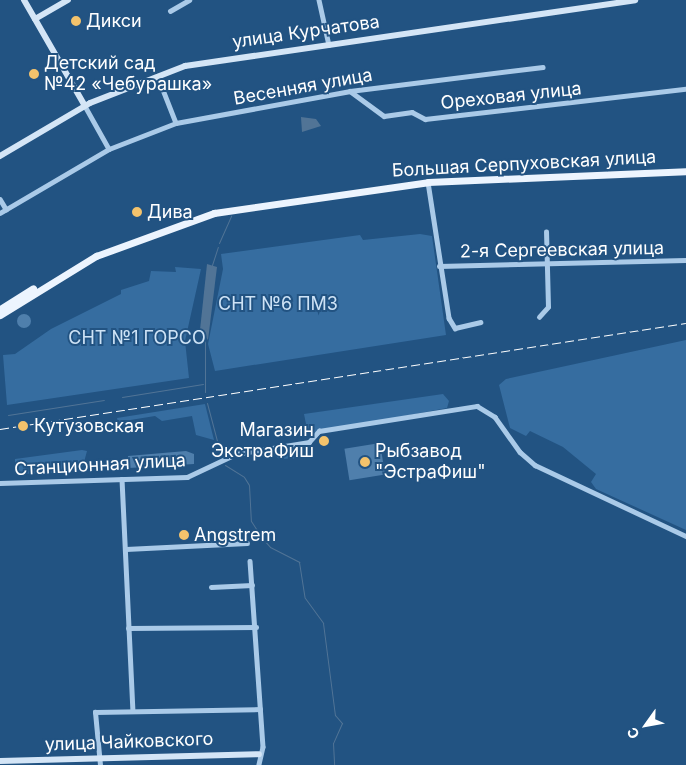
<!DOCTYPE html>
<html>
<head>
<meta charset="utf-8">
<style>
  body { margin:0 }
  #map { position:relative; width:686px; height:765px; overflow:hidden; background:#225382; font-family:Inter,sans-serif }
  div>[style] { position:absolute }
  .green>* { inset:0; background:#366da0 }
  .water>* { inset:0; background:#517496 }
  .stream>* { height:1px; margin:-0.5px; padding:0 0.5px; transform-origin:0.5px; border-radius:0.5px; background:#517496 }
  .building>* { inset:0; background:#4f7fac; transform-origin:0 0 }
  .round { border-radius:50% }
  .street>* { height:4.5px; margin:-2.25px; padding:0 2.25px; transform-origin:2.25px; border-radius:2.25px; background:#aacae8 }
  .secondary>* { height:6px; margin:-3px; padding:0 3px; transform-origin:3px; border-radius:3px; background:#d4e5f6 }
  .primary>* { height:7px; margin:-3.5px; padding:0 3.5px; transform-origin:3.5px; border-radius:3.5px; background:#ecf4fe }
  .rail>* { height:1px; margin-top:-0.5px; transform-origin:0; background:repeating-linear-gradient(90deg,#fff 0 9px,transparent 0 13px) }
  .dots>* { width:14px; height:14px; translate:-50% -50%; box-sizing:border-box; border:2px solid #225382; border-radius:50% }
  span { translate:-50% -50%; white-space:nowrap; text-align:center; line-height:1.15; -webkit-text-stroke:4px #225382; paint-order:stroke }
  .poi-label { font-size:18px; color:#fff }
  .left { translate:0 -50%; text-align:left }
  .right { translate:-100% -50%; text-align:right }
  .street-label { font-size:18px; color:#fff }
  .park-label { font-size:18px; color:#cee3f6 }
  .north { position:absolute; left:621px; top:700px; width:50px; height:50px; -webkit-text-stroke:4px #225382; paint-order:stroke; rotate:238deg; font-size:14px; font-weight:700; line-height:20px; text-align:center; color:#fff }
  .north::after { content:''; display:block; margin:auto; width:18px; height:22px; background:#fff; clip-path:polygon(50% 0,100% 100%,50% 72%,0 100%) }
</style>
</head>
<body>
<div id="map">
  <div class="green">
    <i style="clip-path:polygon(420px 234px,432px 236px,446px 335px,215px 371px,208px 344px,223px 269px,221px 254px,360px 235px,363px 240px)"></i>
    <i style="clip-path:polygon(175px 267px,201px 269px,185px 341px,189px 378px,7px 405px,3px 355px,15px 354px,51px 329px,121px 294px,121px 290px,149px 281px,151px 271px,176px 272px)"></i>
    <i style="clip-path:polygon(686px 340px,686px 530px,596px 489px,591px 482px,596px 474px,563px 447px,530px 431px,526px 436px,510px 428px,499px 385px,506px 379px)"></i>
    <i style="clip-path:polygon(443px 394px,449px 401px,447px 408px,308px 434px,304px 414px)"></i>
    <i style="clip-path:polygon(205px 404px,214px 440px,196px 435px,192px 416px,162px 421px,155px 416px,118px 422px,117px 418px)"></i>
    <i style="clip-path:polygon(308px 446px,306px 458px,279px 459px,273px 454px)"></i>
    <i style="clip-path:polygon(82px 450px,87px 451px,83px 466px,54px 473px,15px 474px,15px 459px)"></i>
  </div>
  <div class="water">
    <i style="clip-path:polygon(301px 117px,316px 119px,321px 126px,302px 132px)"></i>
    <i style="clip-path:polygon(207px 264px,217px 267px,208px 340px,200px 330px)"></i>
  </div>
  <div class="stream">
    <i style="left:219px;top:243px;width:30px;rotate:-66deg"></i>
    <i style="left:212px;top:265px;width:19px;rotate:-72deg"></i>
    <i style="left:205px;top:392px;width:53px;rotate:-90deg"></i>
    <i style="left:122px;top:397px;width:82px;rotate:-9.1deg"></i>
    <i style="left:207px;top:403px;width:55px;rotate:75.2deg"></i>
    <i style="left:8px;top:415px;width:97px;rotate:-8.9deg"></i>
    <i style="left:225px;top:465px;width:22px;rotate:32deg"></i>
    <i style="left:244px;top:477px;width:9px;rotate:58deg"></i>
    <i style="left:249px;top:485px;width:36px;rotate:87deg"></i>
    <i style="left:251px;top:521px;width:20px;rotate:57deg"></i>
    <i style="left:262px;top:538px;width:12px;rotate:48deg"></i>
    <i style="left:270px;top:547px;width:33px;rotate:27deg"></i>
    <i style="left:299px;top:562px;width:36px;rotate:81deg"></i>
    <i style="left:305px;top:598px;width:31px;rotate:54deg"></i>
    <i style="left:323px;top:623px;width:93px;rotate:82.6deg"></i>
    <i style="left:335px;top:715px;width:11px;rotate:49deg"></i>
    <i style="left:342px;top:723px;width:22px;rotate:114deg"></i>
    <i style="left:333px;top:743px;width:22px;rotate:87deg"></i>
  </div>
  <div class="building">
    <i class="round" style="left:17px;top:314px;width:14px;height:14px"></i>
    <i style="left:380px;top:443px;width:32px;height:36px;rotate:81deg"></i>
    <i style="clip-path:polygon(186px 451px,194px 454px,194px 464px,129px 468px,128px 456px)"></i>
  </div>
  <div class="street">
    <i style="left:319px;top:0;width:46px;rotate:77.5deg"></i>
    <i style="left:170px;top:11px;width:22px;rotate:-30deg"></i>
    <i style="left:158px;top:77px;width:49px;rotate:68.6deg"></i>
    <i style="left:350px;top:91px;width:42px;rotate:36.3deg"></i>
    <i style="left:384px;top:116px;width:28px;rotate:-8deg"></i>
    <i style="left:412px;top:112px;width:15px;rotate:28deg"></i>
    <i style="left:425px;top:119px;width:263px;rotate:-6.6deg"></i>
    <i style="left:85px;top:106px;width:49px;rotate:60.8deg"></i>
    <i style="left:428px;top:182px;width:138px;rotate:81.2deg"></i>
    <i style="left:449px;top:318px;width:12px;rotate:59deg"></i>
    <i style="left:455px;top:328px;width:26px;rotate:-13deg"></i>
    <i style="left:0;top:199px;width:12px;rotate:59deg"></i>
    <i style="left:0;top:213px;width:126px;rotate:-30.4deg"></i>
    <i style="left:109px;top:149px;width:72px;rotate:-21.2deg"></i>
    <i style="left:176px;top:123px;width:177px;rotate:-10.4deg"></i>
    <i style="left:350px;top:91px;width:194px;rotate:-7.1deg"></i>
    <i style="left:439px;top:266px;width:247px;rotate:-1.4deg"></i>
    <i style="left:539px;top:317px;width:13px;rotate:-48deg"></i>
    <i style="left:548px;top:307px;width:75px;rotate:-91.5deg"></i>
    <i style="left:122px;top:479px;width:231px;rotate:87.3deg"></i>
    <i style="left:0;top:483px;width:187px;rotate:-1.8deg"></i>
    <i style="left:187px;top:477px;width:54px;rotate:-25.1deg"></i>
    <i style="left:236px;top:454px;width:74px;rotate:-9.3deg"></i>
    <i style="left:309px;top:442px;width:15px;rotate:-48deg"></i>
    <i style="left:319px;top:431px;width:160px;rotate:-9deg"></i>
    <i style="left:477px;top:406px;width:21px;rotate:31deg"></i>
    <i style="left:495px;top:417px;width:43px;rotate:54.5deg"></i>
    <i style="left:520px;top:452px;width:20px;rotate:41deg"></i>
    <i style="left:535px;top:465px;width:167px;rotate:25.2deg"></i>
    <i style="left:126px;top:549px;width:121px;rotate:-2.8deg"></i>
    <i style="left:250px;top:561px;width:186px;rotate:86deg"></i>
    <i style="left:263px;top:747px;width:18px;rotate:103deg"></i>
    <i style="left:211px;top:587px;width:41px;rotate:-2.8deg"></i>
    <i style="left:128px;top:628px;width:128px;rotate:-0.4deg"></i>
    <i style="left:100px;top:765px;width:53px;rotate:-95.4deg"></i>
    <i style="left:95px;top:712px;width:165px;rotate:-1deg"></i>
  </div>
  <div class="secondary">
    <i style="left:24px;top:0;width:122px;rotate:60.1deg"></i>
    <i style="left:35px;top:19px;width:38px;rotate:-30deg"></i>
    <i style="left:0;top:156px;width:104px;rotate:-30.5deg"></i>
    <i style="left:90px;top:103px;width:102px;rotate:-21.3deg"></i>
    <i style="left:185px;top:66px;width:455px;rotate:-8.3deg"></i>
    <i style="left:0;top:761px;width:259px;rotate:-1.5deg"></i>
  </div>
  <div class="primary">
    <i style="left:0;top:309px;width:39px;rotate:-32deg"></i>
    <i style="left:0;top:315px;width:113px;rotate:-31.6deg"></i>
    <i style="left:96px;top:256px;width:126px;rotate:-20deg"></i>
    <i style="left:214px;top:213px;width:216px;rotate:-8.2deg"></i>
    <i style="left:428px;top:182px;width:258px;rotate:-2.4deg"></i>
  </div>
  <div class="rail">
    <i style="left:0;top:429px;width:694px;rotate:-8.78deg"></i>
  </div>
  <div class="dots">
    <i style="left:76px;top:21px;background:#f4c36c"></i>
    <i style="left:34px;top:74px;background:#f4c36c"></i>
    <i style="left:137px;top:212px;background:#f4c36c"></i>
    <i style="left:23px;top:426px;background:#f4c36c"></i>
    <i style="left:324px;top:441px;background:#f4c36c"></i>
    <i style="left:365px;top:462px;background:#f4c36c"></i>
    <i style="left:184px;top:535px;background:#f4c36c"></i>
  </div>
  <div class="poi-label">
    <span class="left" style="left:86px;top:21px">Дикси</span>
    <span class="left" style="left:44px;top:74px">Детский сад<br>№42 «Чебурашка»</span>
    <span class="left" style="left:147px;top:212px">Дива</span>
    <span class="left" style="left:34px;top:426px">Кутузовская</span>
    <span class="right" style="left:314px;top:441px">Магазин<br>ЭкстраФиш</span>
    <span class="left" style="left:375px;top:462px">Рыбзавод<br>"ЭстраФиш"</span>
    <span class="left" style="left:194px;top:535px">Angstrem</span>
  </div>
  <div class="street-label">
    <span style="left:306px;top:32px;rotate:-8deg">улица Курчатова</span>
    <span style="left:303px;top:87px;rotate:-10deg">Весенняя улица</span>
    <span style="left:511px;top:96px;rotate:-6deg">Ореховая улица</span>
    <span style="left:524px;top:164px;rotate:-3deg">Большая Серпуховская улица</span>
    <span style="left:562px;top:250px;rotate:-1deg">2-я Сергеевская улица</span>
    <span style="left:100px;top:465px;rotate:-3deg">Станционная улица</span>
    <span style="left:129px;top:742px;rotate:-2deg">улица Чайковского</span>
  </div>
  <div class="park-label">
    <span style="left:278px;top:304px">СНТ №6 ПМЗ</span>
    <span style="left:137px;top:338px">СНТ №1 ГОРСО</span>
  </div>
  <div class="north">С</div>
</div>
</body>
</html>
